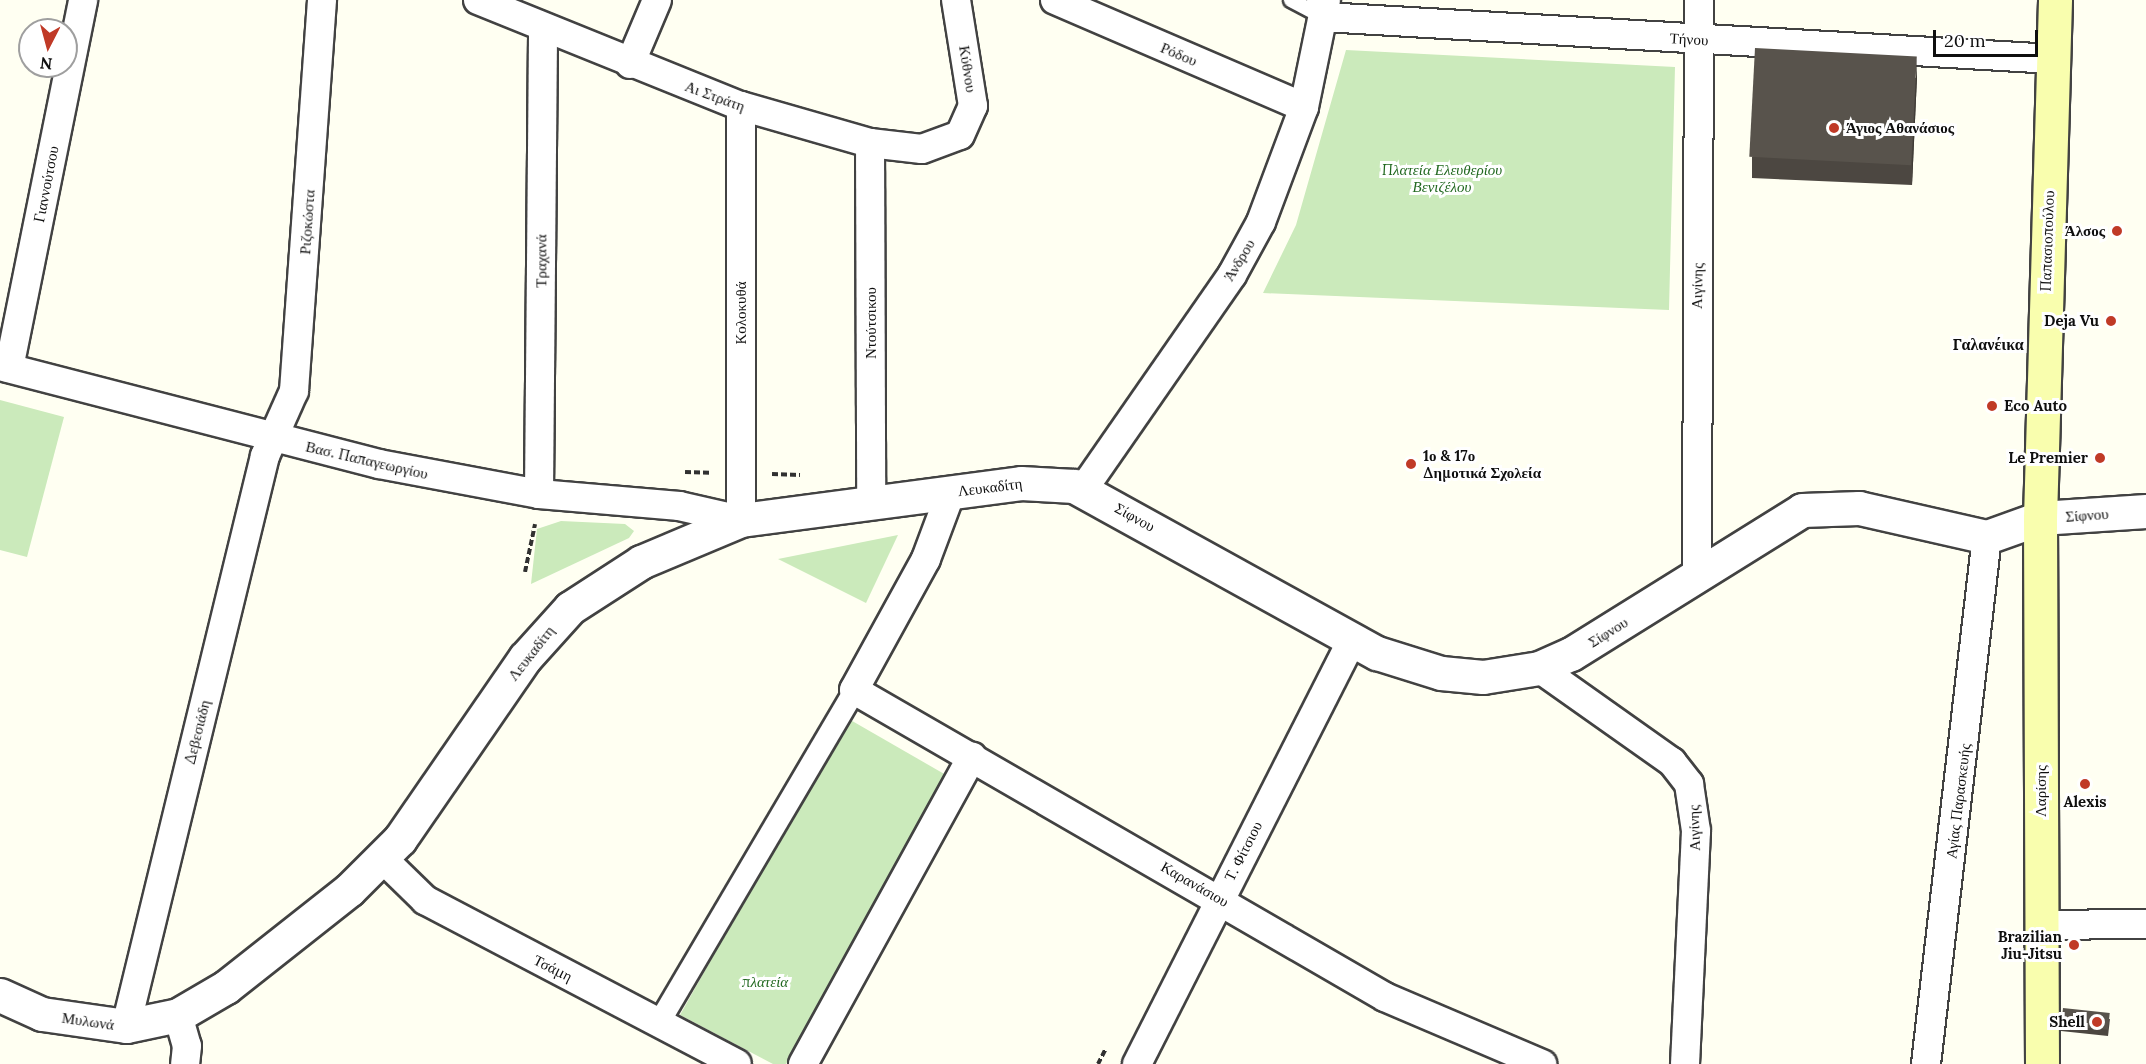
<!DOCTYPE html>
<html>
<head>
<meta charset="utf-8">
<style>
  body { margin:0 }
  #map { position:relative; width:2146px; height:1064px; overflow:hidden; background:#fffff2; font-family:Lora,serif }
  div>[style] { position:absolute }
  .green>* { inset:0; background:#cbeabb }
  .path>* { height:4px; margin-top:-2px; transform-origin:0; background:repeating-linear-gradient(90deg,#313131 0 6px,transparent 0 9px) }
  .roads { filter:drop-shadow(2px 0 #424242) drop-shadow(-2px 0 #424242) drop-shadow(0 2px #424242) drop-shadow(0 -2px #424242) }
  .service>* { height:14px; margin:-7px; padding:0 7px; transform-origin:7px; border-radius:7px; background:#fff }
  .pedestrian>* { height:21px; margin:-10.5px; padding:0 10.5px; transform-origin:10.5px; border-radius:10.5px; background:#fff }
  .minor>* { height:28px; margin:-14px; padding:0 14px; transform-origin:14px; border-radius:14px; background:#fff }
  .tertiary>* { height:33px; margin:-16.5px; padding:0 16.5px; transform-origin:16.5px; border-radius:16.5px; background:#fff }
  .secondary>* { height:33px; margin:-16.5px; padding:0 16.5px; transform-origin:16.5px; border-radius:16.5px; background:#f9feae }
  .wall>* { inset:0; background:#4c4741 }
  .shaded-wall>* { inset:0; background:#3e3a35 }
  .building>* { inset:0; background:#58534c; transform-origin:0 0 }
  .dots>* { width:16px; height:16px; translate:-50% -50%; box-sizing:border-box; border:3px solid #fff; border-radius:50% }
  span { translate:-50% -50%; white-space:nowrap; text-align:center; line-height:1.15; -webkit-text-stroke:6px #fff; paint-order:stroke }
  .street-label { font-size:15px; color:#0f0f0f }
  .poi-label { font-size:15px; color:#0f0f0f; font-weight:700 }
  .left { translate:0 -50%; text-align:left }
  .right { translate:-100% -50%; text-align:right }
  .park-label { font-size:15px; color:#21681f; font-style:italic }
  .neighbourhood-label { font-size:16px; color:#0f0f0f; font-weight:700 }
  .north { position:absolute; left:18px; top:18px; width:60px; height:60px; box-sizing:border-box; background:#fff; border:2px solid #9f9f9f; border-radius:50%; rotate:186deg; font-size:16px; font-weight:700; line-height:24px; text-align:center; color:#0f0f0f }
  .north::after { content:''; display:block; margin:auto; width:21px; height:27px; background:#c03a27; clip-path:polygon(50% 0,100% 100%,50% 72%,0 100%) }
  .scale { position:absolute; left:1933px; top:30px; width:105px; height:27px; box-sizing:border-box; border:3px solid #0f0f0f; border-top:0; padding-left:8px; font-size:18px; line-height:21px; white-space:nowrap; color:#0f0f0f; -webkit-text-stroke:4px #fff; paint-order:stroke }
</style>
</head>
<body>
<div id="map">
  <div class="green">
    <i style="clip-path:polygon(1346px 50px,1675px 67px,1669px 310px,1263px 293px,1296px 225px)"></i>
    <i style="clip-path:polygon(0 400px,64px 417px,27px 557px,0 550px)"></i>
    <i style="clip-path:polygon(561px 521px,625px 524px,634px 531px,629px 538px,531px 584px,537px 529px)"></i>
    <i style="clip-path:polygon(898px 535px,866px 603px,778px 559px)"></i>
    <i style="clip-path:polygon(847px 718px,946px 775px,786px 1064px,773px 1064px,680px 1015px)"></i>
  </div>
  <div class="path">
    <i style="left:685px;top:472px;width:25px;rotate:2deg"></i>
    <i style="left:772px;top:474px;width:28px;rotate:2deg"></i>
    <i style="left:525px;top:572px;width:49px;rotate:-78.2deg"></i>
    <i style="left:1098px;top:1064px;width:16px;rotate:-63deg"></i>
  </div>
  <div class="roads">
    <div class="service">
      <i style="left:1291px;top:0;width:36px;rotate:28deg"></i>
    </div>
    <div class="pedestrian">
      <i style="left:658px;top:1023px;width:386px;rotate:-59.5deg"></i>
    </div>
    <div class="minor">
      <i style="left:478px;top:0;width:284px;rotate:22deg"></i>
      <i style="left:741px;top:106px;width:134px;rotate:16deg"></i>
      <i style="left:870px;top:143px;width:52px;rotate:6.6deg"></i>
      <i style="left:922px;top:149px;width:40px;rotate:-20.2deg"></i>
      <i style="left:960px;top:135px;width:32px;rotate:-66deg"></i>
      <i style="left:973px;top:106px;width:107px;rotate:-99.1deg"></i>
      <i style="left:1055px;top:0;width:271px;rotate:23.3deg"></i>
      <i style="left:1321px;top:0;width:17px;rotate:83deg"></i>
      <i style="left:1323px;top:17px;width:732px;rotate:3.29deg"></i>
      <i style="left:630px;top:64px;width:69px;rotate:-67.1deg"></i>
      <i style="left:870px;top:143px;width:359px;rotate:89.8deg"></i>
      <i style="left:0;top:366px;width:391px;rotate:14.5deg"></i>
      <i style="left:379px;top:464px;width:163px;rotate:10.6deg"></i>
      <i style="left:539px;top:494px;width:141px;rotate:4.9deg"></i>
      <i style="left:679px;top:506px;width:64px;rotate:12.7deg"></i>
      <i style="left:741px;top:520px;width:414px;rotate:-90deg"></i>
      <i style="left:9px;top:368px;width:375px;rotate:-78.6deg"></i>
      <i style="left:1084px;top:488px;width:259px;rotate:-55.2deg"></i>
      <i style="left:1232px;top:275px;width:60px;rotate:-61.3deg"></i>
      <i style="left:1261px;top:222px;width:123px;rotate:-69.5deg"></i>
      <i style="left:1304px;top:107px;width:109px;rotate:-78.4deg"></i>
      <i style="left:951px;top:492px;width:72px;rotate:110.5deg"></i>
      <i style="left:926px;top:559px;width:149px;rotate:118.8deg"></i>
      <i style="left:854px;top:690px;width:613px;rotate:30.03deg"></i>
      <i style="left:1385px;top:997px;width:171px;rotate:23.1deg"></i>
      <i style="left:539px;top:494px;width:465px;rotate:-89.5deg"></i>
      <i style="left:1697px;top:572px;width:572px;rotate:-89.8deg"></i>
      <i style="left:1539px;top:668px;width:163px;rotate:35.3deg"></i>
      <i style="left:1672px;top:762px;width:28px;rotate:52deg"></i>
      <i style="left:1689px;top:784px;width:48px;rotate:81.5deg"></i>
      <i style="left:1696px;top:831px;width:233px;rotate:92.7deg"></i>
      <i style="left:381px;top:857px;width:62px;rotate:44.3deg"></i>
      <i style="left:425px;top:900px;width:352px;rotate:27.7deg"></i>
      <i style="left:2042px;top:925px;width:104px;rotate:-0.6deg"></i>
      <i style="left:178px;top:1015px;width:32px;rotate:74deg"></i>
      <i style="left:187px;top:1046px;width:18px;rotate:96deg"></i>
      <i style="left:126px;top:1026px;width:587px;rotate:-76.3deg"></i>
      <i style="left:265px;top:456px;width:71px;rotate:-66deg"></i>
      <i style="left:294px;top:391px;width:392px;rotate:-85.9deg"></i>
      <i style="left:803px;top:1064px;width:351px;rotate:-61.2deg"></i>
      <i style="left:1137px;top:1064px;width:477px;rotate:-63.1deg"></i>
      <i style="left:1926px;top:1064px;width:531px;rotate:-83.4deg"></i>
    </div>
    <div class="tertiary">
      <i style="left:0;top:995px;width:46px;rotate:24.3deg"></i>
      <i style="left:42px;top:1014px;width:85px;rotate:8.1deg"></i>
      <i style="left:126px;top:1026px;width:53px;rotate:-11.9deg"></i>
      <i style="left:178px;top:1015px;width:56px;rotate:-30.3deg"></i>
      <i style="left:226px;top:987px;width:157px;rotate:-38.3deg"></i>
      <i style="left:349px;top:890px;width:72px;rotate:-45deg"></i>
      <i style="left:400px;top:839px;width:220px;rotate:-55.4deg"></i>
      <i style="left:525px;top:658px;width:67px;rotate:-48deg"></i>
      <i style="left:570px;top:608px;width:85px;rotate:-32.9deg"></i>
      <i style="left:641px;top:562px;width:108px;rotate:-22.8deg"></i>
      <i style="left:741px;top:520px;width:282px;rotate:-7.5deg"></i>
      <i style="left:1021px;top:483px;width:53px;rotate:3.2deg"></i>
      <i style="left:1074px;top:486px;width:346px;rotate:28.9deg"></i>
      <i style="left:1377px;top:653px;width:67px;rotate:17.4deg"></i>
      <i style="left:1441px;top:673px;width:42px;rotate:5.4deg"></i>
      <i style="left:1483px;top:677px;width:57px;rotate:-9.1deg"></i>
      <i style="left:1539px;top:668px;width:35px;rotate:-24deg"></i>
      <i style="left:1571px;top:654px;width:272px;rotate:-31.9deg"></i>
      <i style="left:1802px;top:510px;width:57px;rotate:-2deg"></i>
      <i style="left:1859px;top:508px;width:131px;rotate:12.8deg"></i>
      <i style="left:1987px;top:537px;width:56px;rotate:-19.7deg"></i>
      <i style="left:2040px;top:518px;width:106px;rotate:-3.8deg"></i>
    </div>
    <div class="secondary">
      <i style="left:2042px;top:1064px;width:546px;rotate:-90.21deg"></i>
      <i style="left:2040px;top:518px;width:518px;rotate:-88.34deg"></i>
    </div>
  </div>
  <div class="wall">
    <i style="clip-path:polygon(1917px 77px,1912px 185px,1752px 178px,1752px 157px)"></i>
    <i style="clip-path:polygon(2110px 1019px,2108px 1036px,2061px 1031px,2061px 1025px)"></i>
  </div>
  <div class="shaded-wall">
    <i style="clip-path:polygon(1917px 56px,1917px 77px,1912px 185px,1912px 164px)"></i>
  </div>
  <div class="building">
    <i style="left:1755px;top:48px;width:162px;height:109px;rotate:3deg"></i>
    <i style="left:2063px;top:1008px;width:47px;height:17px;rotate:6deg"></i>
  </div>
  <div class="dots">
    <i style="left:1834px;top:128px;background:#c03a27"></i>
    <i style="left:2117px;top:231px;background:#c03a27"></i>
    <i style="left:2111px;top:321px;background:#c03a27"></i>
    <i style="left:1992px;top:406px;background:#c03a27"></i>
    <i style="left:2100px;top:458px;background:#c03a27"></i>
    <i style="left:1411px;top:464px;background:#c03a27"></i>
    <i style="left:2085px;top:784px;background:#c03a27"></i>
    <i style="left:2074px;top:945px;background:#c03a27"></i>
    <i style="left:2097px;top:1022px;background:#c03a27"></i>
  </div>
  <div class="street-label">
    <span style="left:1689px;top:39px;rotate:3deg">Τήνου</span>
    <span style="left:1179px;top:54px;rotate:23deg">Ρόδου</span>
    <span style="left:968px;top:69px;rotate:81deg">Κύθνου</span>
    <span style="left:715px;top:96px;rotate:20deg">Αι Στράτη</span>
    <span style="left:46px;top:184px;rotate:-79deg">Γιαννούτσου</span>
    <span style="left:307px;top:222px;rotate:-86deg">Ριζοκώστα</span>
    <span style="left:2047px;top:241px;rotate:-88deg">Παπασιοπούλου</span>
    <span style="left:1239px;top:260px;rotate:-59deg">Άνδρου</span>
    <span style="left:541px;top:261px;rotate:-90deg">Τραχανά</span>
    <span style="left:1697px;top:286px;rotate:-89deg">Αιγίνης</span>
    <span style="left:741px;top:313px;rotate:-90deg">Κολοκυθά</span>
    <span style="left:871px;top:323px;rotate:-90deg">Ντούτσικου</span>
    <span style="left:367px;top:460px;rotate:13deg">Βασ. Παπαγεωργίου</span>
    <span style="left:990px;top:487px;rotate:-7deg">Λευκαδίτη</span>
    <span style="left:2087px;top:515px;rotate:-4deg">Σίφνου</span>
    <span style="left:1135px;top:517px;rotate:29deg">Σίφνου</span>
    <span style="left:1608px;top:632px;rotate:-32deg">Σίφνου</span>
    <span style="left:531px;top:653px;rotate:-52deg">Λευκαδίτη</span>
    <span style="left:197px;top:732px;rotate:-76deg">Δεβεσιάδη</span>
    <span style="left:2041px;top:791px;rotate:-90deg">Λαρίσης</span>
    <span style="left:1958px;top:801px;rotate:-83deg">Αγίας Παρασκευής</span>
    <span style="left:1694px;top:828px;rotate:-92deg">Αιγίνης</span>
    <span style="left:1243px;top:851px;rotate:-63deg">Τ. Φίτσιου</span>
    <span style="left:1195px;top:884px;rotate:30deg">Καρανάσιου</span>
    <span style="left:553px;top:968px;rotate:27deg">Τσάμη</span>
    <span style="left:88px;top:1021px;rotate:8deg">Μυλωνά</span>
  </div>
  <div class="poi-label">
    <span class="left" style="left:1846px;top:128px">Άγιος Αθανάσιος</span>
    <span class="right" style="left:2105px;top:231px">Άλσος</span>
    <span class="right" style="left:2099px;top:321px">Deja Vu</span>
    <span class="left" style="left:2004px;top:406px">Eco Auto</span>
    <span class="left" style="left:1423px;top:464px">1ο &amp; 17ο<br>Δημοτικά Σχολεία</span>
    <span class="right" style="left:2088px;top:458px">Le Premier</span>
    <span style="left:2085px;top:802px">Alexis</span>
    <span class="right" style="left:2062px;top:945px">Brazilian<br>Jiu-Jitsu</span>
    <span class="right" style="left:2085px;top:1022px">Shell</span>
  </div>
  <div class="park-label">
    <span style="left:1442px;top:178px">Πλατεία Ελευθερίου<br>Βενιζέλου</span>
    <span style="left:765px;top:982px">πλατεία</span>
  </div>
  <div class="neighbourhood-label">
    <span style="left:1988px;top:344px">Γαλανέικα</span>
  </div>
  <div class="north">N</div>
  <div class="scale">20 m</div>
</div>
</body>
</html>
